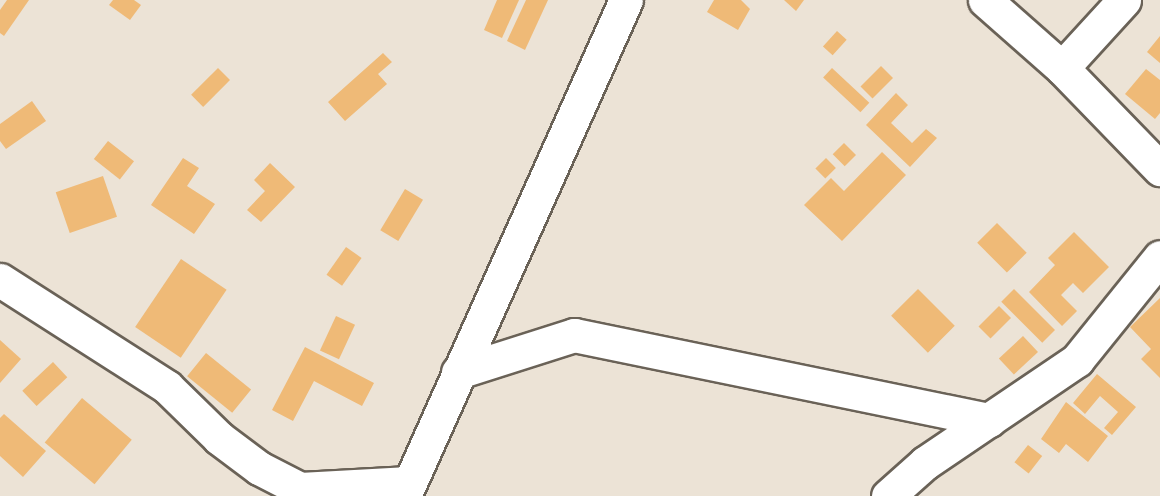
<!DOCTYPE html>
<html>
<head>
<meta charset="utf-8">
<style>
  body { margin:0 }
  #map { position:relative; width:1160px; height:496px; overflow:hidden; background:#ece3d6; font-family:"IBM Plex Sans",sans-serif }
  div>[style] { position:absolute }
  .building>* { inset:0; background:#efba77; transform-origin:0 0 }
  .roads { filter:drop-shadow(2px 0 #6a6257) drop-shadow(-2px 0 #6a6257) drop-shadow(0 2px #6a6257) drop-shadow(0 -2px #6a6257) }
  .minor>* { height:33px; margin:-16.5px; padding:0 16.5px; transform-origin:16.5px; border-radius:16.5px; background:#fff }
  .secondary>* { height:33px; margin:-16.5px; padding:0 16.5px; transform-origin:16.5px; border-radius:16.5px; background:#fff }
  span { translate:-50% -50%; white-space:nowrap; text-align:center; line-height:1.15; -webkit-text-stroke:4.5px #fff; paint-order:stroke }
</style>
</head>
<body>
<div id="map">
  <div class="building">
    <i style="clip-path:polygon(7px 0,29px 0,4px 36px,0 33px,0 10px)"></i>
    <i style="clip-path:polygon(113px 0,134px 0,141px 5px,130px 20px,109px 5px)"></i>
    <i style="clip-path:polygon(497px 0,519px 0,502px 38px,484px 30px)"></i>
    <i style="clip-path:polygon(526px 0,548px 0,525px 50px,507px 41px)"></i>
    <i style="clip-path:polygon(714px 0,741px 0,750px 9px,738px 30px,707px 12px)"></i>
    <i style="clip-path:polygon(784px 0,804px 0,796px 11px)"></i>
    <i style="left:837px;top:31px;width:13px;height:21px;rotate:42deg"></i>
    <i style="clip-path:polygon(1160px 36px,1160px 63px,1147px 52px)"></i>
    <i style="clip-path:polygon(383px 53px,392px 62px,378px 74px,387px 84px,345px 121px,328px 102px)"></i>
    <i style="left:881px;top:66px;width:17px;height:29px;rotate:45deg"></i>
    <i style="left:218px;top:68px;width:17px;height:38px;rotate:45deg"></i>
    <i style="left:832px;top:68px;width:51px;height:13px;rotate:43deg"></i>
    <i style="clip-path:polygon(1146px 69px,1160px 80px,1160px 113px,1155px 119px,1125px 94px)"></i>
    <i style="clip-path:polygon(896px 93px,908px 105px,891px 123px,912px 143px,926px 129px,937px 138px,910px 167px,866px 125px)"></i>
    <i style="clip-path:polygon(32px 101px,46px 121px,6px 149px,0 141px,0 124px)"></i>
    <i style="left:108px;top:141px;width:33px;height:23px;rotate:38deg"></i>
    <i style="left:844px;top:143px;width:17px;height:16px;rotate:45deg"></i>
    <i style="clip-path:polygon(882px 152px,906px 175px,842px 241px,804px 205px,831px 178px,844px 191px)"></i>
    <i style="clip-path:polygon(183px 158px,199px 168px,187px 186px,215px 204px,194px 234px,151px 205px)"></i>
    <i style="left:826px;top:158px;width:14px;height:15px;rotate:45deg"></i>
    <i style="clip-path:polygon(270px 163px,295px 187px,261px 222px,247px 210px,265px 191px,254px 180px)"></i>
    <i style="left:103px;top:176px;width:43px;height:50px;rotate:71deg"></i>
    <i style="left:405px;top:189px;width:21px;height:48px;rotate:31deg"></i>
    <i style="left:997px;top:223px;width:42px;height:28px;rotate:45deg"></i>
    <i style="clip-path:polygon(1074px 232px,1109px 267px,1083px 293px,1073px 283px,1061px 295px,1077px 311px,1062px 326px,1029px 292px,1055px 265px,1048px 258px)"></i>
    <i style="left:346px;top:247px;width:19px;height:34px;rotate:35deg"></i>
    <i style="left:181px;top:259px;width:55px;height:82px;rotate:34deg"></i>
    <i style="left:918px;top:289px;width:52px;height:38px;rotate:45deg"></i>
    <i style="left:1014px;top:289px;width:58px;height:18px;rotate:45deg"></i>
    <i style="clip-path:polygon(1160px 298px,1160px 378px,1141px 359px,1151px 349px,1130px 327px)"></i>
    <i style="left:999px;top:306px;width:17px;height:29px;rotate:45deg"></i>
    <i style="left:336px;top:316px;width:21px;height:38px;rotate:25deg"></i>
    <i style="left:1023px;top:336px;width:22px;height:33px;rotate:47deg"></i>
    <i style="clip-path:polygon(0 340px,21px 359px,0 383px)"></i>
    <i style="clip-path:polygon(305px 347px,374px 383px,362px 406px,314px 381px,293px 421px,272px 410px)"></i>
    <i style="left:206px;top:353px;width:58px;height:30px;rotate:39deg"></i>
    <i style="left:53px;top:362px;width:21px;height:42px;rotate:47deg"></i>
    <i style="clip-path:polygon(1097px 374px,1136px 407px,1112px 435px,1104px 428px,1118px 412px,1100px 396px,1085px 414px,1073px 403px)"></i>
    <i style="left:82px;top:398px;width:65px;height:58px;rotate:40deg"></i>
    <i style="clip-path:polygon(1066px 402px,1108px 436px,1088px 462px,1066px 444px,1059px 453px,1041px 439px)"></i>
    <i style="clip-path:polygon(4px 414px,46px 451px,23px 477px,0 456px,0 418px)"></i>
    <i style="left:1028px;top:445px;width:18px;height:22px;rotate:38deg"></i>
  </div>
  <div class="roads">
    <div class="minor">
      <i style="left:985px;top:0;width:103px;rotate:41.4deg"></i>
      <i style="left:1062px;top:68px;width:141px;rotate:45.9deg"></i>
      <i style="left:1062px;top:68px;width:92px;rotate:-47.6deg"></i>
      <i style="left:0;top:280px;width:198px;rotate:32.6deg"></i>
      <i style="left:167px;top:387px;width:73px;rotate:44.4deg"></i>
      <i style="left:219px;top:438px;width:50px;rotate:36.9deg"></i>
      <i style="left:259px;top:468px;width:46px;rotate:27.1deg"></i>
      <i style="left:300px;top:489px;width:109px;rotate:-3.2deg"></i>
      <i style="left:458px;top:372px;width:122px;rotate:-17.7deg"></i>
      <i style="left:574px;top:335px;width:424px;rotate:11.6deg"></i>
      <i style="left:888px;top:496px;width:50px;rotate:-41.7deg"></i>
      <i style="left:925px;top:463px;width:184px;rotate:-34.1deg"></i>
      <i style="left:1077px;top:360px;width:132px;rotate:-51.1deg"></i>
    </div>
    <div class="secondary">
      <i style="left:404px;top:496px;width:543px;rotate:-65.89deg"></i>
    </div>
  </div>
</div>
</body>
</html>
